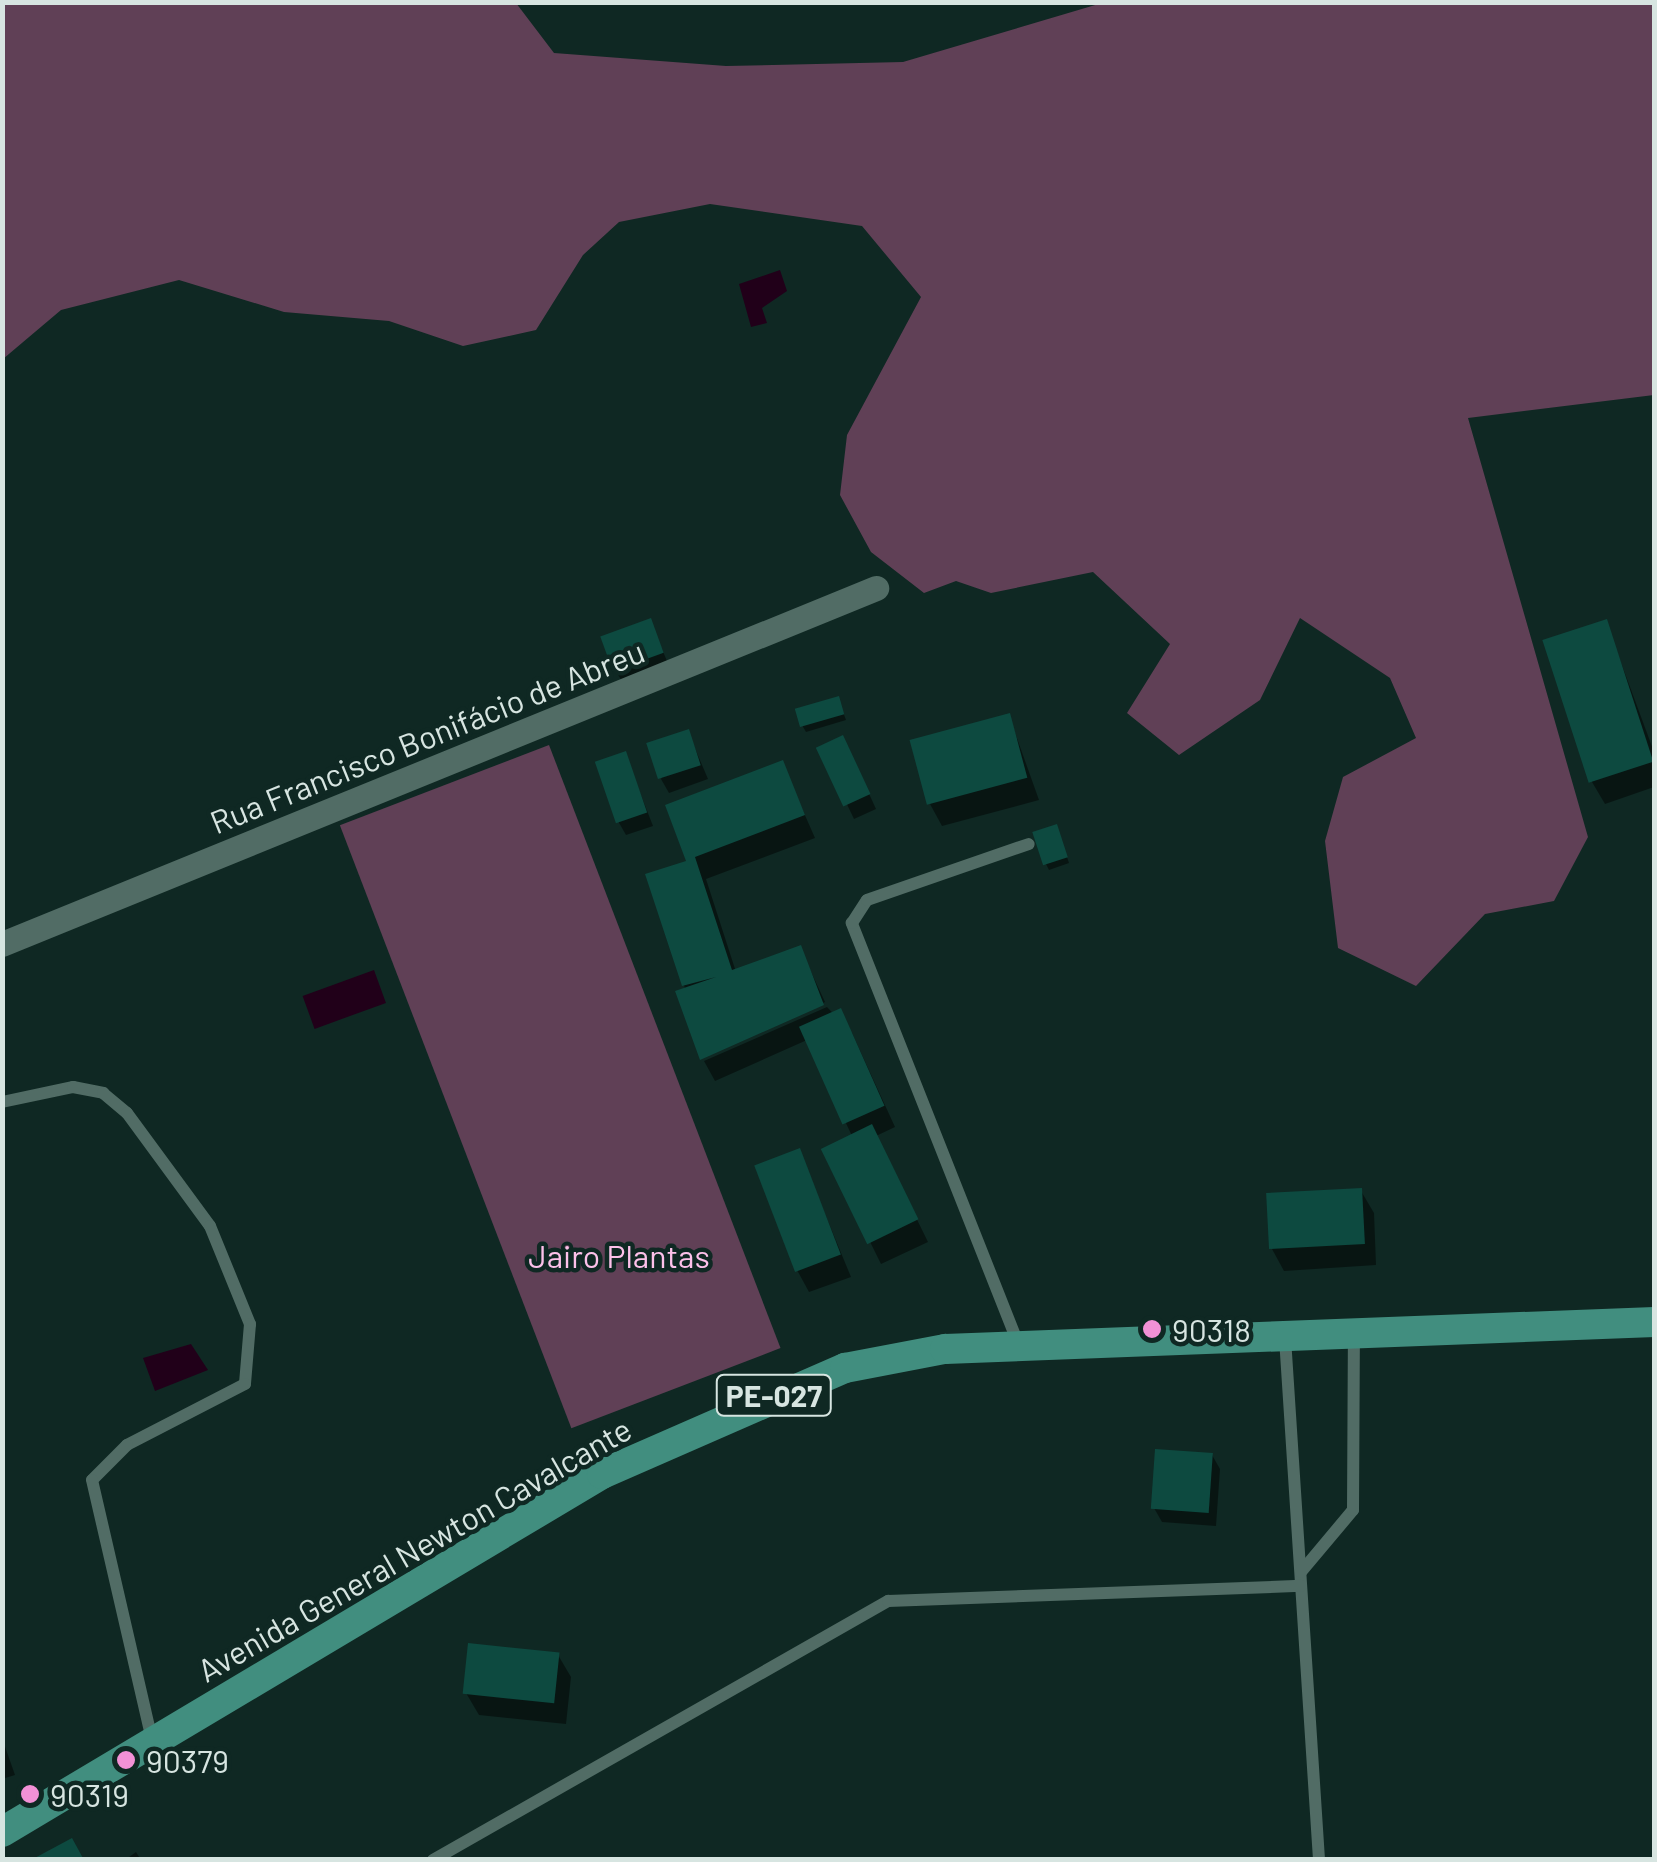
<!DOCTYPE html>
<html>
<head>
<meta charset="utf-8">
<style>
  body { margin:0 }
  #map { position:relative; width:1657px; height:1862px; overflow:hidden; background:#0f2823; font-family:Barlow,sans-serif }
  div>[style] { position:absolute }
  .green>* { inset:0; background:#604056; transform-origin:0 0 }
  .water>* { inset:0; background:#210019; transform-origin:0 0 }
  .shadow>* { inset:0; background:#0007 }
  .building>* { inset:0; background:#0d4a40; transform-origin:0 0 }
  .lane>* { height:12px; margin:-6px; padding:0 6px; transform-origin:6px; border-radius:6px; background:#516c65 }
  .street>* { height:25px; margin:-12.5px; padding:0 12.5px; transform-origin:12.5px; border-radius:12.5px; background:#516c65 }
  .primary>* { height:30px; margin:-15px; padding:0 15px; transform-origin:15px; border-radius:15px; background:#418e7f }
  .dots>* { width:28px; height:28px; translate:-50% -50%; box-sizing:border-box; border:5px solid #0f2823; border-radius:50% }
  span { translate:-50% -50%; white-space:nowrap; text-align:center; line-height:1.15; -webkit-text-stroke:9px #0f2823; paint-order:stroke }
  .shield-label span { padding:2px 8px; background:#0f2823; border:2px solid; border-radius:8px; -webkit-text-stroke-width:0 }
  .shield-label { font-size:30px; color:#d7e5e1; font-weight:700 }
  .street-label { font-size:32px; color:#d7e5e1 }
  .park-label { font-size:32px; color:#fdc1ea }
  .poi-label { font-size:32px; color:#d7e5e1 }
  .left { translate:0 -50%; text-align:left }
  .frame { position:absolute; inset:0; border:5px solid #d7e5e1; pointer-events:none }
</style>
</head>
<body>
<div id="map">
  <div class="green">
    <i style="clip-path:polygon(3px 2px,516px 3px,554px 53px,726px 66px,903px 62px,1102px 3px,1654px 3px,1654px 395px,1468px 418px,1588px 837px,1554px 901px,1485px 914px,1416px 986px,1338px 948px,1325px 841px,1343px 777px,1416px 738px,1390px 678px,1300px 618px,1260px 700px,1179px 755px,1127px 713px,1170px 644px,1093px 572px,991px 593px,956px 581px,924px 593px,871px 552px,840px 495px,847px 435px,921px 297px,862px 226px,710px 204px,619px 222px,583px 255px,536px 330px,463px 346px,389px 321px,284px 312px,179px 280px,61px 310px,3px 359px)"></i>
    <i style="left:549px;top:745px;width:646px;height:224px;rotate:69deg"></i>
  </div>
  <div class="water">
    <i style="clip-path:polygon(780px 270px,787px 291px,762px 308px,767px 323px,751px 327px,739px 284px)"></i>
    <i style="left:374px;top:970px;width:35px;height:76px;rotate:70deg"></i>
    <i style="clip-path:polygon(191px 1344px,208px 1370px,155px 1391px,143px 1358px)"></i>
  </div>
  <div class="shadow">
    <i style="clip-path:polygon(650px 621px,670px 668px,624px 685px,616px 671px)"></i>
    <i style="clip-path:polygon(1606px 622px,1654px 752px,1654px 787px,1605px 804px,1592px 782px)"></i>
    <i style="clip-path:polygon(838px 699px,846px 720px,806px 732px,802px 725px)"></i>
    <i style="clip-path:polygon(1009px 716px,1039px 800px,942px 826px,930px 804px)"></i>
    <i style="clip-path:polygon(688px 732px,708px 779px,669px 793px,661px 779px)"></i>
    <i style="clip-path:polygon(820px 748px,850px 752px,876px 809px,854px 819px)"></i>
    <i style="clip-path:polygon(625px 754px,653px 826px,626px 835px,618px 821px)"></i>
    <i style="clip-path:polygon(782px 763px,815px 838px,706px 879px,736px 972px,800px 948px,825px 1002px,702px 1057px,684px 985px,690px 862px)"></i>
    <i style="clip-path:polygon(1059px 833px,1069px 863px,1049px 870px,1046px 864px)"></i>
    <i style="clip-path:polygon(827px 1007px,852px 1033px,895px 1127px,876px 1136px,928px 1242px,881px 1264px,824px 1149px,852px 1136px,807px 1040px,715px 1081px,704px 1061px)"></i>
    <i style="clip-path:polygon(799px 1151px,851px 1277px,809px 1292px,797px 1270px)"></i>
    <i style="clip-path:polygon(1361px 1191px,1374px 1213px,1376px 1265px,1284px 1271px,1272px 1249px)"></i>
    <i style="clip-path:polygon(1212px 1455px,1220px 1469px,1216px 1526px,1162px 1522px,1154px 1508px)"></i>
    <i style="clip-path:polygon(558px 1655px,571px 1677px,566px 1724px,479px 1715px,466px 1693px)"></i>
    <i style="clip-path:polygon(2px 1738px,15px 1775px,2px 1779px)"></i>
    <i style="clip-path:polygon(136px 1852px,141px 1860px,125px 1860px)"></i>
  </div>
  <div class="building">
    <i style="left:651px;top:618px;width:37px;height:54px;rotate:70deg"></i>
    <i style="left:1607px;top:619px;width:150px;height:68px;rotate:72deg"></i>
    <i style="left:839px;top:696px;width:19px;height:46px;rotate:74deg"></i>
    <i style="left:1010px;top:713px;width:67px;height:104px;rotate:75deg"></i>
    <i style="left:689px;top:729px;width:38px;height:45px;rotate:72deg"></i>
    <i style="left:843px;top:735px;width:65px;height:30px;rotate:65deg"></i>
    <i style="left:626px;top:751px;width:65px;height:33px;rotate:71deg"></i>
    <i style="clip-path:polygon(783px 760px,805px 815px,695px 857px,732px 970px,801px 945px,824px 1005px,700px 1060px,675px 991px,716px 977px,682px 986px,645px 874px,686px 861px,665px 805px)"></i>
    <i style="left:1057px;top:824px;width:35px;height:26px;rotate:72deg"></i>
    <i style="left:841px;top:1008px;width:107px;height:46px;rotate:66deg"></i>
    <i style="left:872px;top:1124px;width:106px;height:57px;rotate:64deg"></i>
    <i style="left:800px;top:1148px;width:114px;height:49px;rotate:69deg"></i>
    <i style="left:1362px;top:1188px;width:56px;height:96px;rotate:87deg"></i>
    <i style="left:1155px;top:1449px;width:58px;height:60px;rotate:4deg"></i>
    <i style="left:468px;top:1643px;width:92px;height:51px;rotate:6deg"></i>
    <i style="clip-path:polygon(72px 1838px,84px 1860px,31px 1860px)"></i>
  </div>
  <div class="lane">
    <i style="left:2px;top:1102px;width:73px;rotate:-11.9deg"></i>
    <i style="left:73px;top:1087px;width:31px;rotate:11deg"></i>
    <i style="left:103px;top:1093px;width:31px;rotate:40deg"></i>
    <i style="left:127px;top:1113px;width:140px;rotate:53.7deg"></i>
    <i style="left:210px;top:1226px;width:106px;rotate:67.8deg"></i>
    <i style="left:250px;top:1324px;width:60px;rotate:94.8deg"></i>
    <i style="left:245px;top:1384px;width:133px;rotate:152.7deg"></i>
    <i style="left:127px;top:1445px;width:49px;rotate:135deg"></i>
    <i style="left:92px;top:1480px;width:266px;rotate:77deg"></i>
    <i style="left:1285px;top:1338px;width:523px;rotate:86.27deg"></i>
    <i style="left:1018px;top:1343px;width:452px;rotate:-111.6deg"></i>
    <i style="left:852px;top:923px;width:27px;rotate:-57deg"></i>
    <i style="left:867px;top:900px;width:171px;rotate:-19.1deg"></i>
    <i style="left:1301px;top:1572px;width:81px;rotate:-50deg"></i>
    <i style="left:1353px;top:1510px;width:176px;rotate:-89.7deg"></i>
    <i style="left:433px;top:1860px;width:524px;rotate:-29.65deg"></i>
    <i style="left:888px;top:1601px;width:413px;rotate:-2.1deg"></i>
  </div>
  <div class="street">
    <i style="left:2px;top:944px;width:944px;rotate:-22.16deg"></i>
  </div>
  <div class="primary">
    <i style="left:2px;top:1832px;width:699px;rotate:-30.82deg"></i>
    <i style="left:602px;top:1474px;width:265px;rotate:-23.6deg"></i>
    <i style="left:845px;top:1368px;width:102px;rotate:-10.8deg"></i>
    <i style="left:945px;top:1349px;width:710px;rotate:-2.18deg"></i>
  </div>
  <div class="dots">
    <i style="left:1152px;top:1329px;background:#f291d6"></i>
    <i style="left:126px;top:1760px;background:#f291d6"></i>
    <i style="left:30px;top:1794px;background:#f291d6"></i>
  </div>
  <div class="shield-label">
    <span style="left:774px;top:1395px">PE-027</span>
  </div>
  <div class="street-label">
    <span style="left:427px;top:736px;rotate:-22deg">Rua Francisco Bonifácio de Abreu</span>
    <span style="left:414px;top:1549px;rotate:-30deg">Avenida General Newton Cavalcante</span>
  </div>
  <div class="park-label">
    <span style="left:619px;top:1255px">Jairo Plantas</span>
  </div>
  <div class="poi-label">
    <span class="left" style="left:1172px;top:1329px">90318</span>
    <span class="left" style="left:146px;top:1760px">90379</span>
    <span class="left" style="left:50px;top:1794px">90319</span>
  </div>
  <div class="frame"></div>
</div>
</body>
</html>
